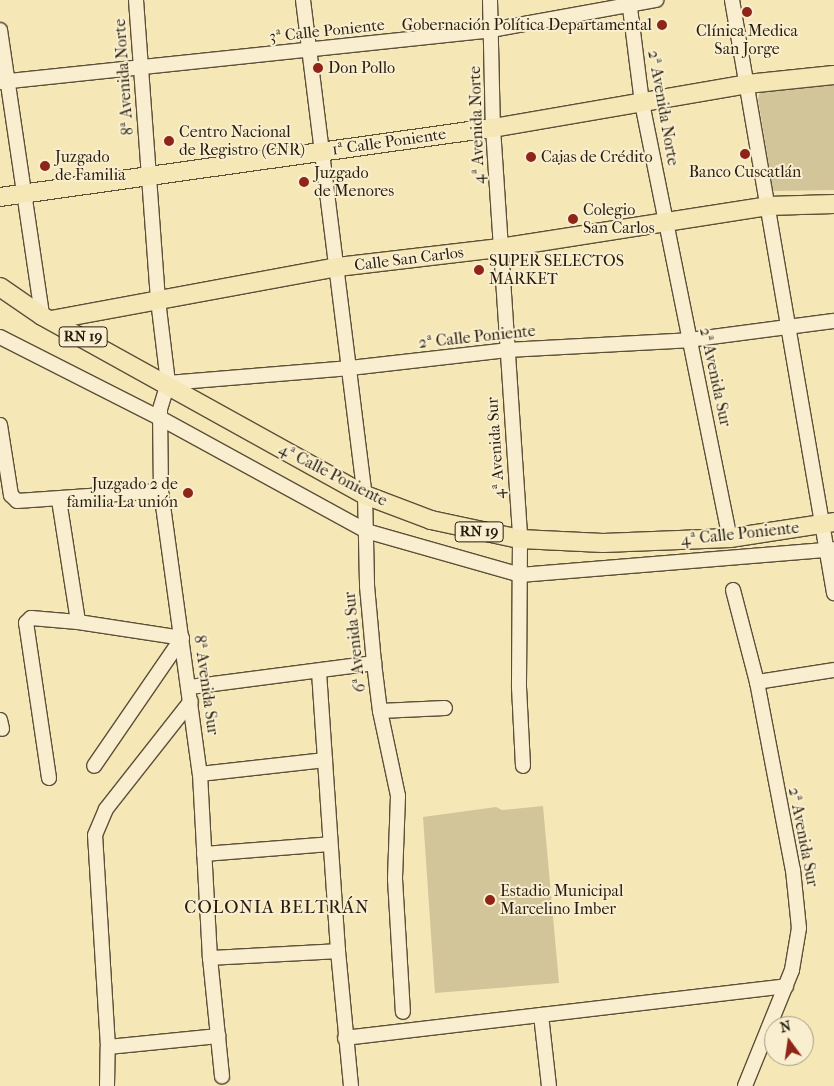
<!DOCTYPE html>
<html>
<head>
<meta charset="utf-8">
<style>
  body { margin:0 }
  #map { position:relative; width:834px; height:1086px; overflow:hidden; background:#f6e7b7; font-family:"IM FELL French Canon",serif }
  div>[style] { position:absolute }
  .green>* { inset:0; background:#d3c59a }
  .roads { filter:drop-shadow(1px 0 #5c5038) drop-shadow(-1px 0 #5c5038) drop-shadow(0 1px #5c5038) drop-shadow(0 -1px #5c5038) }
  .minor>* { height:14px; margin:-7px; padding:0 7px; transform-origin:7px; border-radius:7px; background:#f9efd0 }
  .major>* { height:18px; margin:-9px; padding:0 9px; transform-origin:9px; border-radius:9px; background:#f6e7b7 }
  .dots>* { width:14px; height:14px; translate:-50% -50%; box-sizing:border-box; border:2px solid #f9efd0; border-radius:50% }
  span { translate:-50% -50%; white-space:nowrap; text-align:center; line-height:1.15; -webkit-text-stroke:4px #f9efd0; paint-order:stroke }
  .shield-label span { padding:1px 4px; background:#f9efd0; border:1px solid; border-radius:4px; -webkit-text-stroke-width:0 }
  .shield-label { font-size:15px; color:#281d0d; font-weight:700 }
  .poi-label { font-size:16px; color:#281d0d }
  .right { translate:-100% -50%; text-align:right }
  .left { translate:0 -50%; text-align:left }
  .street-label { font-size:16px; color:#281d0d }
  .neighbourhood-label { font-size:18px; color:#281d0d; letter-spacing:1px }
  .north { position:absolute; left:764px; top:1016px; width:50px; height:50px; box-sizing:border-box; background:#f9efd0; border:1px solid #a59b82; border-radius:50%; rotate:346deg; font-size:14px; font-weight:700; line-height:20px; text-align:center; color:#281d0d }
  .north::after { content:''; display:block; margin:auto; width:18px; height:22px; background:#8f2418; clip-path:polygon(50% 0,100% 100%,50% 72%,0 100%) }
</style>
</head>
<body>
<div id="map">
  <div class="green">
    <i style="clip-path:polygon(834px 81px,834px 190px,773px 191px,758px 99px,760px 91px)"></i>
    <i style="clip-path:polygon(543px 806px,559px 983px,435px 993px,423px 817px,496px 807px,502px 810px)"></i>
  </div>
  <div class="roads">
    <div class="minor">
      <i style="left:136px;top:0;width:301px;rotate:85.8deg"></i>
      <i style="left:158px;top:300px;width:84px;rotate:83.1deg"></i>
      <i style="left:168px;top:383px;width:28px;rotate:107deg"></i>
      <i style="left:160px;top:410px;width:81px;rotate:89.3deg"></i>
      <i style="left:161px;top:491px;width:286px;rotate:82.2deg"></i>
      <i style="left:200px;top:774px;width:184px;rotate:86.9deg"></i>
      <i style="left:210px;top:958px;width:119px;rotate:84.2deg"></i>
      <i style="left:303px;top:0;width:499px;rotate:82.9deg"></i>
      <i style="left:365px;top:495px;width:91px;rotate:88.7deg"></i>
      <i style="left:367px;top:586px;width:77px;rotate:84.8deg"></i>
      <i style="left:374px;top:663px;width:48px;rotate:82.9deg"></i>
      <i style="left:380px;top:711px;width:87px;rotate:78deg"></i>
      <i style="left:398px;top:796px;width:83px;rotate:92.1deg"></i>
      <i style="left:395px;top:879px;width:133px;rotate:86.6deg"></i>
      <i style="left:490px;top:0;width:128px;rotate:88.7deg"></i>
      <i style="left:493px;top:128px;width:412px;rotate:86.2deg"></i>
      <i style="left:520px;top:539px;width:148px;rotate:90.4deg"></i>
      <i style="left:519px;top:687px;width:79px;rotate:87.1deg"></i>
      <i style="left:629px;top:0;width:104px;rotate:82.8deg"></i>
      <i style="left:642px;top:103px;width:444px;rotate:78.6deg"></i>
      <i style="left:732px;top:0;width:602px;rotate:80.24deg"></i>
      <i style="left:0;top:30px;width:289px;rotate:81.6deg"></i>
      <i style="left:0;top:82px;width:494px;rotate:-6deg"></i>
      <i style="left:491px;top:30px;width:168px;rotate:-10.3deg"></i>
      <i style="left:0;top:337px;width:179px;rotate:26.9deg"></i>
      <i style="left:160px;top:418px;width:235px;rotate:28.7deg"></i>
      <i style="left:366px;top:531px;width:160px;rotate:15.9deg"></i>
      <i style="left:520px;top:575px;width:315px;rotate:-4.7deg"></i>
      <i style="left:168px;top:383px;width:183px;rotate:-4.7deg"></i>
      <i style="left:350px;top:368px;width:158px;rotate:-6.5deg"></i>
      <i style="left:507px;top:350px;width:182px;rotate:-3.1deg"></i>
      <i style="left:689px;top:340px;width:146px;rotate:-7.5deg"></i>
      <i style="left:0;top:425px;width:71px;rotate:81.1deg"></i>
      <i style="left:11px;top:495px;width:8px;rotate:45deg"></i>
      <i style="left:17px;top:501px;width:144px;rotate:-4deg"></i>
      <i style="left:59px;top:500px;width:123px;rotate:81.1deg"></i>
      <i style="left:733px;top:590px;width:95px;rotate:75.4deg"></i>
      <i style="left:757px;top:682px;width:191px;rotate:79.2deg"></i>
      <i style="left:793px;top:870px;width:58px;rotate:84.1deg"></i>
      <i style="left:799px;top:928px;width:43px;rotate:99.5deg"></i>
      <i style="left:792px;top:970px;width:125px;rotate:112.1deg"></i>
      <i style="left:319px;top:672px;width:280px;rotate:86.1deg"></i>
      <i style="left:338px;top:951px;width:136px;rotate:84.5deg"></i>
      <i style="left:757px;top:682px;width:78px;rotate:-8.9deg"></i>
      <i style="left:190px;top:687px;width:186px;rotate:-7.4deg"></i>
      <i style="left:380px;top:711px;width:65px;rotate:-2.6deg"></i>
      <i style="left:0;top:720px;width:9px;rotate:77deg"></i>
      <i style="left:200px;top:774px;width:126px;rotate:-6.4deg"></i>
      <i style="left:49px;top:778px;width:157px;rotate:-98.4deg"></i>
      <i style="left:26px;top:623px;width:7px;rotate:-45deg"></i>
      <i style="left:31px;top:618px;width:47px;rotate:4.9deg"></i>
      <i style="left:78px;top:622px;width:105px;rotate:8.7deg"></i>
      <i style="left:182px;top:638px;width:155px;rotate:124.5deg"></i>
      <i style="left:204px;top:854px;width:126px;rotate:-4.5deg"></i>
      <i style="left:210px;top:958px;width:128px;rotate:-3.1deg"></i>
      <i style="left:541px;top:1015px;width:71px;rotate:83.6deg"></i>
      <i style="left:345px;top:1038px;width:444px;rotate:-6.7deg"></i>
      <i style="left:108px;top:1047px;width:111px;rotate:-5.7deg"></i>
      <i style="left:107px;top:1086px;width:39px;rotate:-89deg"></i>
      <i style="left:108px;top:1047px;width:212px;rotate:-93.5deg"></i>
      <i style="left:95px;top:835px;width:28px;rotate:-67deg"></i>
      <i style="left:106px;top:809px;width:137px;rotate:-51.8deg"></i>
    </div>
    <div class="major">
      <i style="left:0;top:197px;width:498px;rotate:-8deg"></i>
      <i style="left:493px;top:128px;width:258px;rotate:-9.8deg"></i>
      <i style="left:747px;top:84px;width:87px;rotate:-5.9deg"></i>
      <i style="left:0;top:287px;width:51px;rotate:34.6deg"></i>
      <i style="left:42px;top:316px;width:369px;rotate:29deg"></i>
      <i style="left:365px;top:495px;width:71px;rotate:20.7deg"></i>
      <i style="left:431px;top:520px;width:91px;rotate:12.1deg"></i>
      <i style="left:520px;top:539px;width:83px;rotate:2.8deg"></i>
      <i style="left:603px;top:543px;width:127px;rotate:-2.3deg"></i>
      <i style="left:730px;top:538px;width:105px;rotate:-8.7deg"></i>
      <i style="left:51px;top:320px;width:292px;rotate:-10.5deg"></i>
      <i style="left:338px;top:267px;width:163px;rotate:-6.7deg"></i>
      <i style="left:500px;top:248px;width:271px;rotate:-8.9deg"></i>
      <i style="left:768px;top:206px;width:66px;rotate:-1.7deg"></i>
    </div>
  </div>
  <div class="dots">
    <i style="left:747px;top:12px;background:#8f2418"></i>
    <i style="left:662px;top:25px;background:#8f2418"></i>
    <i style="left:318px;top:68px;background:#8f2418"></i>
    <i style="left:169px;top:141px;background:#8f2418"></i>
    <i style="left:745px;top:154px;background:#8f2418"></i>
    <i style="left:531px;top:157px;background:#8f2418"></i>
    <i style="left:45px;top:166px;background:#8f2418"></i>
    <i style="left:304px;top:182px;background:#8f2418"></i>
    <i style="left:573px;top:219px;background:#8f2418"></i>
    <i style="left:479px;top:270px;background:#8f2418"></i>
    <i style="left:188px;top:493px;background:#8f2418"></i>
    <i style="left:490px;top:900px;background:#8f2418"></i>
  </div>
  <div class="shield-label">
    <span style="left:83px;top:337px">RN 19</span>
    <span style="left:479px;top:532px">RN 19</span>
  </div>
  <div class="poi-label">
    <span class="right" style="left:652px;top:25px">Gobernación Política Departamental</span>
    <span style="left:747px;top:40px">Clínica Medica<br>San Jorge</span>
    <span class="left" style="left:328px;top:68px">Don Pollo</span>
    <span class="left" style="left:179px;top:141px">Centro Nacional<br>de Registro (CNR)</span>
    <span class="left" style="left:55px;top:166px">Juzgado<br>de Familia</span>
    <span class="left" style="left:541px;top:157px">Cajas de Crédito</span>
    <span style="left:745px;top:172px">Banco Cuscatlán</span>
    <span class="left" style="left:314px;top:182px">Juzgado<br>de Menores</span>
    <span class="left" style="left:583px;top:219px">Colegio<br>San Carlos</span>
    <span class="left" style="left:489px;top:270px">SUPER SELECTOS<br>MARKET</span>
    <span class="right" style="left:178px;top:493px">Juzgado 2 de<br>familia La unión</span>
    <span class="left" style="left:500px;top:900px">Estadio Municipal<br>Marcelino Imber</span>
  </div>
  <div class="street-label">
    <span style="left:327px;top:31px;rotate:-6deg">3ª Calle Poniente</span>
    <span style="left:124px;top:77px;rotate:-94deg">8ª Avenida Norte</span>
    <span style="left:663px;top:108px;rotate:80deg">2ª Avenida Norte</span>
    <span style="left:477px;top:125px;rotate:-92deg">4ª Avenida Norte</span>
    <span style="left:389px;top:142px;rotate:-8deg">1ª Calle Poniente</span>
    <span style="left:409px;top:259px;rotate:-7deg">Calle San Carlos</span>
    <span style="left:477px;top:337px;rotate:-6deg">2ª Calle Poniente</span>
    <span style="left:715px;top:377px;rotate:78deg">2ª Avenida Sur</span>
    <span style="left:496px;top:448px;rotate:-94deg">4ª Avenida Sur</span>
    <span style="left:333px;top:475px;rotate:27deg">4ª Calle Poniente</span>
    <span style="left:740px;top:534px;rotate:-6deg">4ª Calle Poniente</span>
    <span style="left:355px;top:642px;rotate:-96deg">6ª Avenida Sur</span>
    <span style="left:206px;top:685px;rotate:82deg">8ª Avenida Sur</span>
    <span style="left:803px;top:837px;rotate:79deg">2ª Avenida Sur</span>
  </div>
  <div class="neighbourhood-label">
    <span style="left:277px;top:908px">COLONIA BELTRÁN</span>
  </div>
  <div class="north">N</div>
</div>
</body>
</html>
